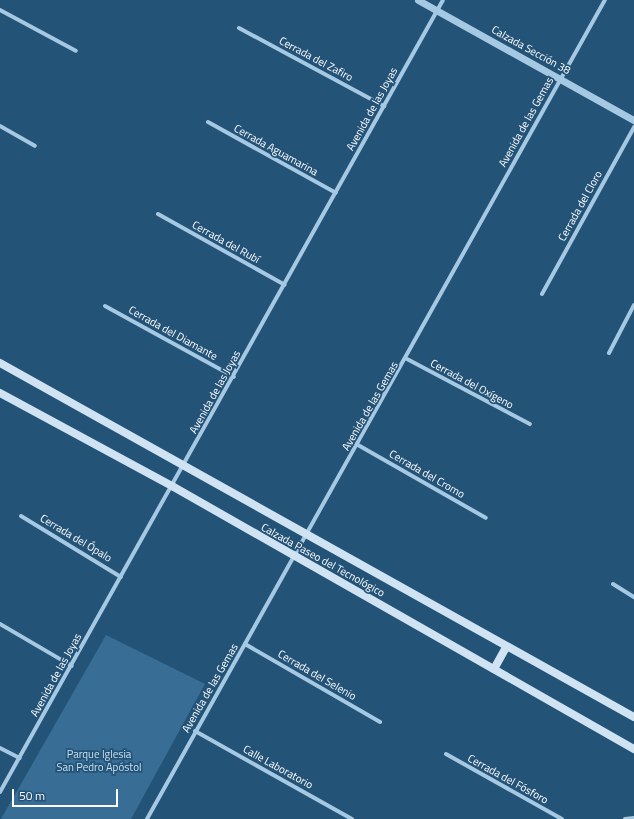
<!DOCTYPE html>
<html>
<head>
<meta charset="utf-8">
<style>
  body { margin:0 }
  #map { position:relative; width:634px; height:819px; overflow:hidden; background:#245378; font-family:"Titillium Web",sans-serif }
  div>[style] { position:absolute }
  .green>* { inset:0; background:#386d95 }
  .minor>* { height:4px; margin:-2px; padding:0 2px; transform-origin:2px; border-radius:2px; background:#a6c9e3 }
  .tertiary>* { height:7px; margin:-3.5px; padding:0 3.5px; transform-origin:3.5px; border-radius:3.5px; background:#a6c9e3 }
  .secondary>* { height:8px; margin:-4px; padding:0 4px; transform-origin:4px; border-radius:4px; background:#cfe3f3 }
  span { translate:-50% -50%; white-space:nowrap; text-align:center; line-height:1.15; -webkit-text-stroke:3.5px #245378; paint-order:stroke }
  .street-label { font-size:11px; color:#fff }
  .park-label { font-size:11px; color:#c8e1f3 }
  .scale { position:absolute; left:12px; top:789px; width:106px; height:18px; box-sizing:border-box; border:2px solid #fff; border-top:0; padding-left:5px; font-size:12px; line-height:14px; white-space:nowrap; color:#fff; -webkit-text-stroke:3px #245378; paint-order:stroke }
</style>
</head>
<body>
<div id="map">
  <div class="green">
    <i style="clip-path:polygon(106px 635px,205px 684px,131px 819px,1px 819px)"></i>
  </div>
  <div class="minor">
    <i style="left:0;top:10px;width:86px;rotate:28.3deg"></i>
    <i style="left:239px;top:28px;width:165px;rotate:28.3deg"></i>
    <i style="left:208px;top:122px;width:146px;rotate:29deg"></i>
    <i style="left:0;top:126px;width:40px;rotate:29.7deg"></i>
    <i style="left:158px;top:214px;width:145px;rotate:29.2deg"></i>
    <i style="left:542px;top:294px;width:191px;rotate:-61.1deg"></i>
    <i style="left:105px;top:306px;width:147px;rotate:28.8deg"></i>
    <i style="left:609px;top:353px;width:54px;rotate:-62.5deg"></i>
    <i style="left:407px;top:359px;width:139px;rotate:27.9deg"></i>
    <i style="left:358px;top:445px;width:147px;rotate:29.7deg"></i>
    <i style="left:21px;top:516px;width:117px;rotate:31.4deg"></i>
    <i style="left:613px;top:584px;width:25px;rotate:32deg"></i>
    <i style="left:0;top:624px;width:83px;rotate:30.3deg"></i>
    <i style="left:245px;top:644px;width:156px;rotate:30deg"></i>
    <i style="left:195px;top:731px;width:180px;rotate:29.3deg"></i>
    <i style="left:0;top:748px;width:22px;rotate:27deg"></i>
    <i style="left:446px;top:754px;width:133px;rotate:29.3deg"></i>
    <i style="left:0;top:792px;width:907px;rotate:-60.78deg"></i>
    <i style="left:147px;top:819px;width:938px;rotate:-60.79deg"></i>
    <i style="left:625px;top:819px;width:9px;rotate:-6deg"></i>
  </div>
  <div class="tertiary">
    <i style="left:418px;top:0;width:247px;rotate:29.1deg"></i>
  </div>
  <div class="secondary">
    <i style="left:0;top:363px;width:726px;rotate:29.18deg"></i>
    <i style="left:0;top:393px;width:196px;rotate:28.4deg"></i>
    <i style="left:172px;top:486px;width:532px;rotate:29.65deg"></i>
    <i style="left:494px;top:669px;width:26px;rotate:-61deg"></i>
  </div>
  <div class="street-label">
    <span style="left:531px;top:50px;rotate:29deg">Calzada Sección 38</span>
    <span style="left:316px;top:59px;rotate:28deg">Cerrada del Zafiro</span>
    <span style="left:372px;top:109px;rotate:-61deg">Avenida de las Joyas</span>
    <span style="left:526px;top:122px;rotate:-61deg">Avenida de las Gemas</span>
    <span style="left:276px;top:150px;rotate:29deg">Cerrada Aguamarina</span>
    <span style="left:580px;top:206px;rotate:-61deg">Cerrada del Cloro</span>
    <span style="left:226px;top:242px;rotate:29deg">Cerrada del Rubí</span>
    <span style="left:173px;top:333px;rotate:29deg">Cerrada del Diamante</span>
    <span style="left:472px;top:384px;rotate:28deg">Cerrada del Oxígeno</span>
    <span style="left:215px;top:392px;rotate:-61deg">Avenida de las Joyas</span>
    <span style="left:370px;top:406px;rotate:-60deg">Avenida de las Gemas</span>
    <span style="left:427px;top:474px;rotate:30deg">Cerrada del Cromo</span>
    <span style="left:76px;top:538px;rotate:31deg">Cerrada del Ópalo</span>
    <span style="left:323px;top:560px;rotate:29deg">Calzada Paseo del Tecnológico</span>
    <span style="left:56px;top:675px;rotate:-61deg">Avenida de las Joyas</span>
    <span style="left:317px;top:675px;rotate:30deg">Cerrada del Selenio</span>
    <span style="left:210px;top:688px;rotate:-60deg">Avenida de las Gemas</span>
    <span style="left:278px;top:767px;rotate:29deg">Calle Laboratorio</span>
    <span style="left:508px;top:779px;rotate:29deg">Cerrada del Fósforo</span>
  </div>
  <div class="park-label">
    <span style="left:99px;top:761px">Parque Iglesia<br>San Pedro Apóstol</span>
  </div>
  <div class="scale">50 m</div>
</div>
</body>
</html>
